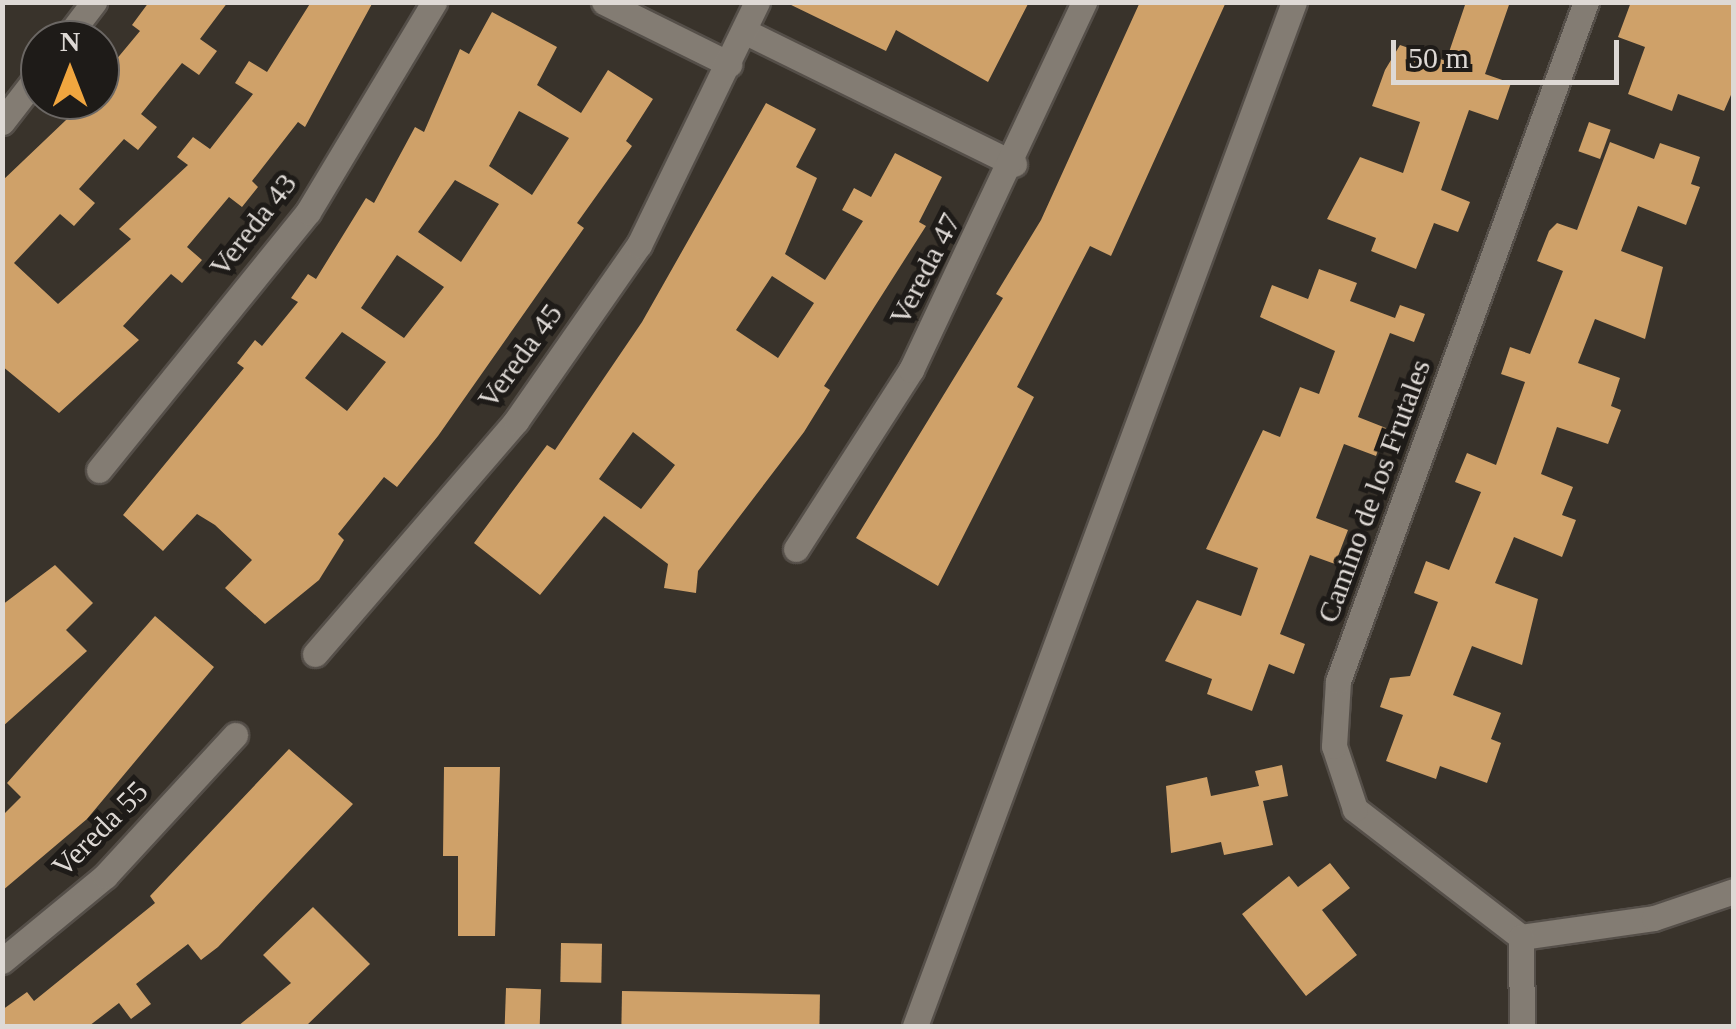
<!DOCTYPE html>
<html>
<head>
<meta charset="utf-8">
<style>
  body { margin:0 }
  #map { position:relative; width:1736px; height:1029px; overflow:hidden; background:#39332b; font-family:"Times New Roman",serif }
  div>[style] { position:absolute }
  .building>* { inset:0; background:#cfa169; transform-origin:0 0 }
  .roads { filter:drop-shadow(2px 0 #554f49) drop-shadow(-2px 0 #554f49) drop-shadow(0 2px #554f49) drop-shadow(0 -2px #554f49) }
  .minor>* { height:25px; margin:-12.5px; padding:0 12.5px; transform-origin:12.5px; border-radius:12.5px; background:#837c73 }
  span { translate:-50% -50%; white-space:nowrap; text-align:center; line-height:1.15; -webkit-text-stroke:10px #1e1b18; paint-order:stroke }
  .street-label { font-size:30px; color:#ded9d5 }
  .frame { position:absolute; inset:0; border:5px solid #ded9d5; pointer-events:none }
  .north { position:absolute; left:20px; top:20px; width:100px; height:100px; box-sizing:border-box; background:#1e1b18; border:2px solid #6b6764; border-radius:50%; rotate:0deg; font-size:28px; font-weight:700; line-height:40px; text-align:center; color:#ded9d5 }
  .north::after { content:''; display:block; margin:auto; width:35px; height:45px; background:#f1a63f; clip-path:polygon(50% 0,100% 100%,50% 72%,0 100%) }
  .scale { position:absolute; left:1391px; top:40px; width:228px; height:45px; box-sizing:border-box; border:5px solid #ded9d5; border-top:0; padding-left:12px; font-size:30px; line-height:35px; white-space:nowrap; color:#ded9d5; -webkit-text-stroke:8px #1e1b18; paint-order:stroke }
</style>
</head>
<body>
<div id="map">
  <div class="building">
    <i style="clip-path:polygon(149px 2px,228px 2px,200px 39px,217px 51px,199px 75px,182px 63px,141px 114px,157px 127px,138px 150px,124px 139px,79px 189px,95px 203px,74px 226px,60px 214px,14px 263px,58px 304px,131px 239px,119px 229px,188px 165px,177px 157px,193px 137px,210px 149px,253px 94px,235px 83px,249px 61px,267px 72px,311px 2px,373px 2px,305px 127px,298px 122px,252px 181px,258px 187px,242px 207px,229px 197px,187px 247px,202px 260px,182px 283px,171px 274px,123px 326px,139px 340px,59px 413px,2px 366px,2px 181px,87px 100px,100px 100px,100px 79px,140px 31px,132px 25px)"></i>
    <i style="clip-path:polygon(785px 2px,1029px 2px,988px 82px,896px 30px,886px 51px)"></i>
    <i style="clip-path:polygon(1140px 2px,1226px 2px,1111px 256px,1090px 246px,1017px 387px,1034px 397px,938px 586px,856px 538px,1003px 298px,996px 294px,1041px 220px)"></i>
    <i style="clip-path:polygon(1466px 2px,1510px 2px,1485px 74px,1511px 83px,1498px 120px,1469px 110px,1441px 190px,1470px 202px,1458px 232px,1434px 223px,1416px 269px,1371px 251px,1376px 238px,1327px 219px,1360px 157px,1403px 173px,1420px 122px,1372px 106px,1385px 70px,1400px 45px,1446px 61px)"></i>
    <i style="clip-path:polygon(1631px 2px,1734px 2px,1734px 88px,1724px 111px,1678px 94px,1672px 111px,1628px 94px,1645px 47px,1618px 37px)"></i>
    <i style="clip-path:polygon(evenodd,492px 12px,557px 47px,537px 85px,581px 113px,608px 70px,653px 99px,626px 141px,632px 146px,577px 223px,584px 228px,438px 436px,397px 487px,384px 477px,338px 534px,344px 540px,319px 580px,265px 624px,225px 588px,252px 560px,215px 525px,197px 514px,163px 551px,123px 515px,244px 368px,237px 363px,255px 340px,262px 346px,298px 302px,291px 298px,308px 274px,316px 279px,366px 198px,374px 203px,415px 127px,424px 132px,460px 49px,469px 54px,492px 12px,519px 111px,569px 138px,532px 195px,489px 166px,519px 111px,492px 12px,455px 180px,499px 204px,461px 262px,418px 232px,455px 180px,492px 12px,397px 255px,444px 287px,404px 338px,361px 308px,397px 255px,492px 12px,342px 332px,386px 362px,347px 411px,305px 378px,342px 332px)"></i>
    <i style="clip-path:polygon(evenodd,766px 103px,816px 129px,796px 167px,817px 178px,785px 254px,825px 280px,863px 221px,842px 210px,854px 188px,871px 197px,895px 153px,942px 177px,919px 222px,926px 226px,824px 386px,830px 390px,804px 432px,698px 571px,696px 593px,664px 588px,668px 564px,604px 516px,540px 595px,474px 543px,547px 445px,555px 450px,642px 322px,766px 103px,772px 276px,814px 303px,778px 358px,736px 330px,772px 276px,766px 103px,633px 432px,675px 465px,641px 509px,599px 479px,633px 432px)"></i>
    <i style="left:1589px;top:122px;width:23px;height:31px;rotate:20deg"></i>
    <i style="clip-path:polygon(1610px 142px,1654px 159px,1660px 143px,1700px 157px,1691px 184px,1700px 187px,1686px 225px,1638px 206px,1621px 251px,1663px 267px,1645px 339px,1595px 319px,1578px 363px,1620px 378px,1611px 406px,1621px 410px,1608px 444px,1557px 427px,1541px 474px,1573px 487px,1562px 515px,1576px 520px,1562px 557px,1514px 537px,1495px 583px,1538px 599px,1522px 665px,1472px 646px,1453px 695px,1501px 713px,1491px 739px,1501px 743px,1487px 783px,1440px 766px,1436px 779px,1386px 761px,1403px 715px,1380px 707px,1390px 678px,1410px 676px,1438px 602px,1414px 593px,1426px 561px,1449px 570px,1481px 492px,1455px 482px,1467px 453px,1496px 465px,1525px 382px,1501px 374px,1510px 347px,1530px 354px,1563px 271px,1537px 261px,1549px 231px,1557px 223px,1577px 230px)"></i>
    <i style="clip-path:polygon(1319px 269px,1357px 283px,1350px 301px,1395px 318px,1400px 305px,1425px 314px,1414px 342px,1390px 333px,1358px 417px,1386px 428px,1376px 456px,1344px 444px,1316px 518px,1348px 530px,1335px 564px,1310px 555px,1280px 634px,1305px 644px,1294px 674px,1269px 664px,1252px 711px,1207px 694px,1212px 679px,1165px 661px,1197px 600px,1241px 616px,1258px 568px,1206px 549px,1263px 430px,1280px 437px,1300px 387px,1319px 394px,1335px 351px,1260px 317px,1272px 285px,1308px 299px)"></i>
    <i style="clip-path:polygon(55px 565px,93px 603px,66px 630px,87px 651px,2px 727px,2px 605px)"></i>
    <i style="clip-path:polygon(155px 616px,214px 667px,87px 819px,2px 891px,2px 816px,21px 797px,7px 783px)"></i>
    <i style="clip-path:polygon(289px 749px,353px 804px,218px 947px,201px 960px,188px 944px,136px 984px,151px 1004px,131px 1019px,119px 1003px,89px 1026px,2px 1026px,2px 1010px,27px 992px,34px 1001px,155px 903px,150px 896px)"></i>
    <i style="clip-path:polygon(1282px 765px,1288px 796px,1263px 801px,1273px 845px,1224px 855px,1221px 842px,1171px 853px,1166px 786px,1207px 777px,1211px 796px,1259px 786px,1255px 771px)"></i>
    <i style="clip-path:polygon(444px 767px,500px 767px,495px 936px,458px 936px,458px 856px,443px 856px)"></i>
    <i style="clip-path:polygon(1330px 863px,1350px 888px,1322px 910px,1357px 955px,1306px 996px,1242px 914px,1289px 876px,1298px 887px)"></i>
    <i style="clip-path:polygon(313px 907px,370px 964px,306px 1026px,238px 1026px,291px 983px,263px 955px)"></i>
    <i style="left:561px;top:943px;width:41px;height:39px;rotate:1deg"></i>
    <i style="left:506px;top:988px;width:35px;height:38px;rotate:2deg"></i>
    <i style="left:622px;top:991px;width:198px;height:35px;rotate:1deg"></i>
  </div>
  <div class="roads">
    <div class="minor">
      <i style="left:604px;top:2px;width:140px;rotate:26.4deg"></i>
      <i style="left:744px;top:31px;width:301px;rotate:26.2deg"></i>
      <i style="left:65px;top:40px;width:48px;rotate:-52.7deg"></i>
      <i style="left:2px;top:122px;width:62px;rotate:-52.2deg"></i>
      <i style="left:99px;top:470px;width:332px;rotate:-51deg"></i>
      <i style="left:308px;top:212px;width:245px;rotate:-59deg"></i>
      <i style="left:796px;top:549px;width:213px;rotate:-57.3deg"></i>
      <i style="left:911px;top:370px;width:407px;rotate:-64.8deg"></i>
      <i style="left:315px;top:654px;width:308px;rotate:-49.2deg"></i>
      <i style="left:516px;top:421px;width:215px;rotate:-55.1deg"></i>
      <i style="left:639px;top:245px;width:270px;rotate:-64.1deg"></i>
      <i style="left:1521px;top:937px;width:210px;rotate:-142.4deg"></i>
      <i style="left:1355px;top:809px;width:66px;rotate:-108.4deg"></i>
      <i style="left:1334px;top:746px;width:65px;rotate:-86.5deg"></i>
      <i style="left:1338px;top:681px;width:723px;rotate:-69.94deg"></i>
      <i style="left:1521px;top:937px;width:134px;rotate:-8.1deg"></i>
      <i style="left:1654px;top:918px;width:84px;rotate:-18.6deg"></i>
      <i style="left:1521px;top:937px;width:89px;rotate:89.4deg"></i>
      <i style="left:2px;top:961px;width:134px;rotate:-39.5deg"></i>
      <i style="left:105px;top:876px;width:192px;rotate:-47.3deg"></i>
      <i style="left:915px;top:1026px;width:1092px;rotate:-69.69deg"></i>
    </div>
  </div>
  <div class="street-label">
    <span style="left:253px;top:225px;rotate:-52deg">Vereda 43</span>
    <span style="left:925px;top:269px;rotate:-63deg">Vereda 47</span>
    <span style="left:520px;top:356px;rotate:-54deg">Vereda 45</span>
    <span style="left:1374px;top:491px;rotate:-70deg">Camino de los Frutales</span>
    <span style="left:100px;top:829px;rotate:-45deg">Vereda 55</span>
  </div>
  <div class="frame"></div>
  <div class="north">N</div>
  <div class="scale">50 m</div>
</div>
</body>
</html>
